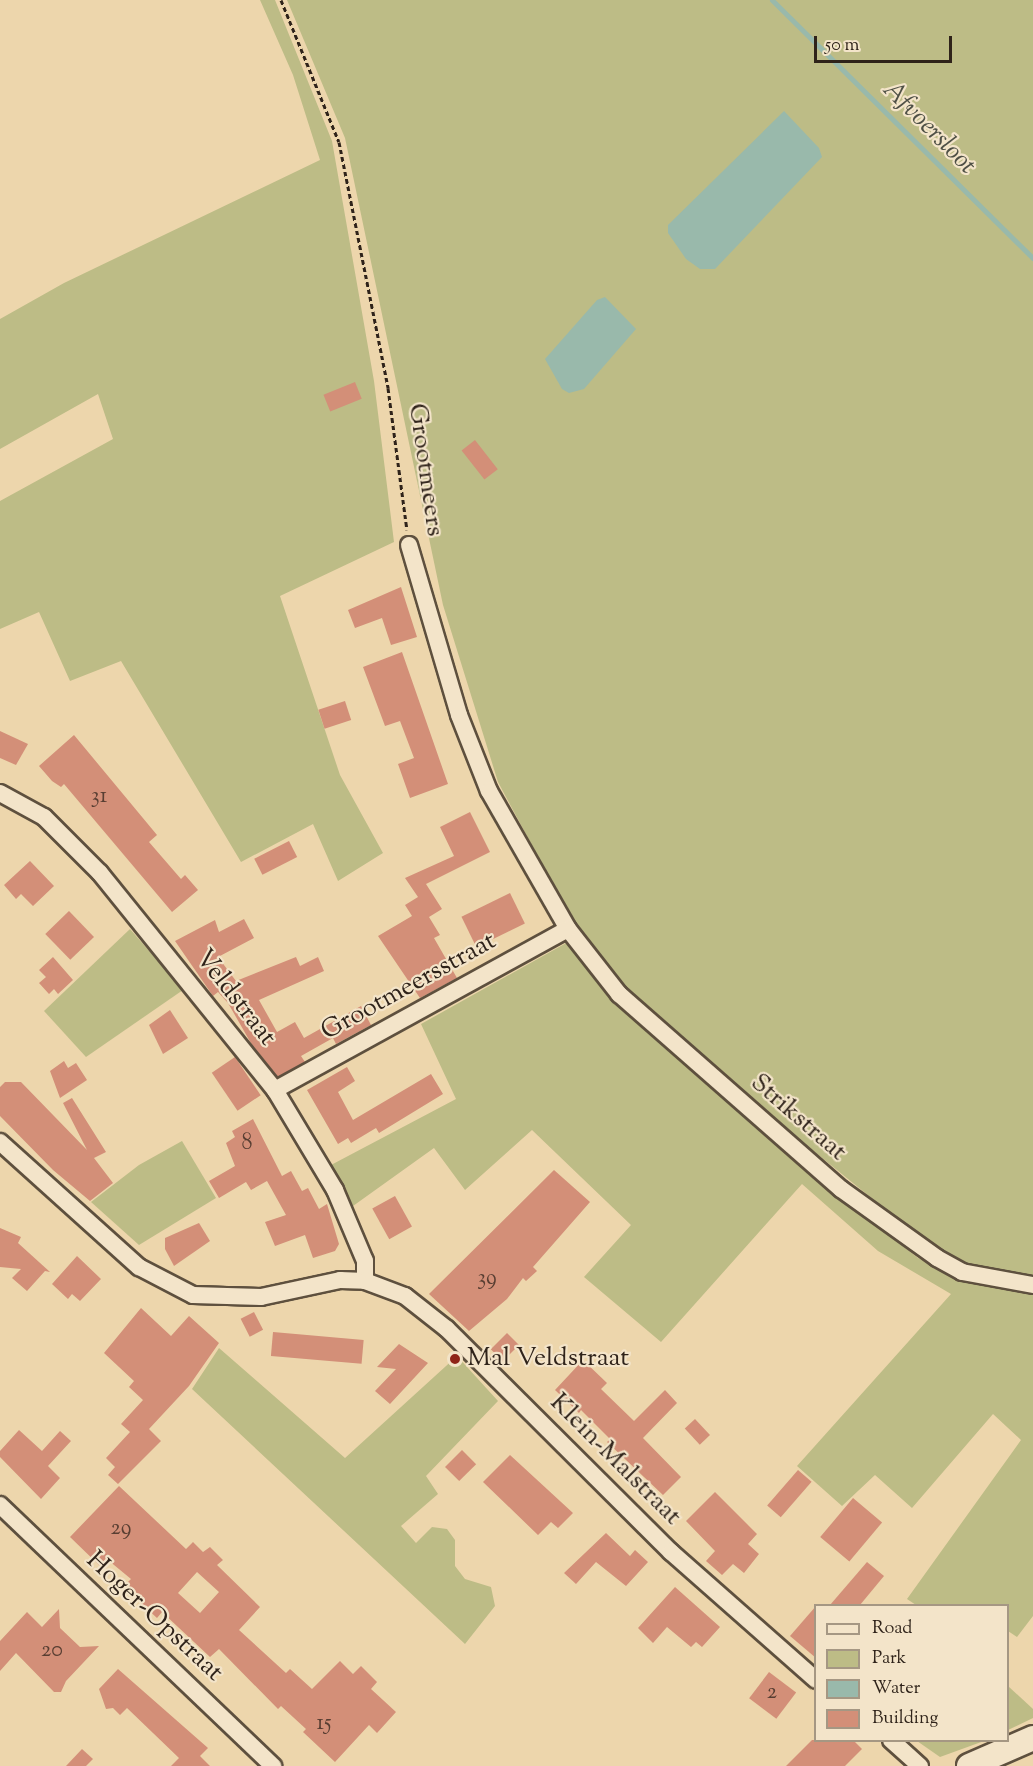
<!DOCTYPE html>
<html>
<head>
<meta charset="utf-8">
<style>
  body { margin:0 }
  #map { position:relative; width:1033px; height:1766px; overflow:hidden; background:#edd6ac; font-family:"Sorts Mill Goudy",serif }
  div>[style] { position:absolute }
  .green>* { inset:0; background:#bdbc86 }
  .water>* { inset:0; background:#99b9ab }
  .stream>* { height:5px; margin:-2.5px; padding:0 2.5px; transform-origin:2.5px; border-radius:2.5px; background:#99b9ab }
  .building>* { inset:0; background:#d38f78; transform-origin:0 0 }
  .path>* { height:3px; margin-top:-1.5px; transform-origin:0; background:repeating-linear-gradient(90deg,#2f231a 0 4.5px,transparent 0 7.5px) }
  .roads { filter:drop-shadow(2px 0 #5e503e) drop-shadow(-2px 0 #5e503e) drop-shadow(0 2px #5e503e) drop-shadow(0 -2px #5e503e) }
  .minor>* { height:16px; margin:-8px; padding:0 8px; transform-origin:8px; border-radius:8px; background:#f3e4c9 }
  .secondary>* { height:24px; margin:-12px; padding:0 12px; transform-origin:12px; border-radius:12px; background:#f3e4c9 }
  .dots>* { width:16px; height:16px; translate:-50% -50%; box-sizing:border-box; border:3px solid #f3e4c9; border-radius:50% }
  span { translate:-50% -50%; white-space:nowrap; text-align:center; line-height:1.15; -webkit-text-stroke:4.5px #f3e4c9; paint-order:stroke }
  .number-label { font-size:22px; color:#583e32 }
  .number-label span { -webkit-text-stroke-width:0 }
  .street-label { font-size:26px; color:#2f231a }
  .poi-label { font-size:26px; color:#2f231a }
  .left { translate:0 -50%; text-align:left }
  .water-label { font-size:27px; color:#4f5046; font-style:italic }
  .legend { position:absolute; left:814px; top:1604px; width:195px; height:138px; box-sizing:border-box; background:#f3e4c9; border:2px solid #a59783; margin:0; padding:8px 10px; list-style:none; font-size:18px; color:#2f231a }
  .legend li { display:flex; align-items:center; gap:12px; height:30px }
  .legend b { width:30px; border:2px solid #a59783 }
  .scale { position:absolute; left:814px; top:36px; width:138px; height:27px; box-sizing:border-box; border:3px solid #2f231a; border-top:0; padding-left:8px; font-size:18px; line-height:21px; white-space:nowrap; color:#2f231a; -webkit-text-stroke:4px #f3e4c9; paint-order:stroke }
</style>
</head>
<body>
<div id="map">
  <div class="green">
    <i style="clip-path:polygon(260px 0,275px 0,332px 141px,374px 381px,394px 542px,280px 596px,340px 775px,383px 853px,338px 881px,313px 824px,241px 862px,121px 661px,70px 681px,39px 612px,0 629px,0 501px,113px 439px,98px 394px,0 449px,0 319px,64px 283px,320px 160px,293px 75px)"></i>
    <i style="clip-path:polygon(287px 0,1033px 0,1033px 1279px,962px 1263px,922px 1239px,732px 1085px,620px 986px,572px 920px,498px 782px,443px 605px,345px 138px)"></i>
    <i style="clip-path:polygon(130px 929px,183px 990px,86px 1057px,44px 1011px)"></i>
    <i style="clip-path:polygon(568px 942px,830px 1189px,918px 1258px,963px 1279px,1033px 1294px,1033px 1616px,1017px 1637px,1008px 1631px,1008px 1606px,916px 1605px,907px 1599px,1021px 1440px,993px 1414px,912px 1508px,875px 1475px,842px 1506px,797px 1466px,951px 1294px,878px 1251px,802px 1184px,661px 1342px,584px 1277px,631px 1225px,532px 1130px,465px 1190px,434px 1148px,353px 1206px,331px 1165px,456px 1099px,421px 1024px)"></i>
    <i style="clip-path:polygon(182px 1141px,216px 1198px,139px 1245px,91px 1202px,139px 1165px)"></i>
    <i style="clip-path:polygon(219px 1348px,345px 1458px,457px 1356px,498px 1401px,426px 1476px,438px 1494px,401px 1526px,416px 1543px,432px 1527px,447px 1529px,455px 1540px,455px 1566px,465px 1579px,491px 1587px,495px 1606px,465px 1644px,192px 1389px)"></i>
    <i style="clip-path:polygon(1008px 1686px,1033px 1709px,1033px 1718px,1008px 1730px)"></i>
    <i style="clip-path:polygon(917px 1741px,984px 1741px,940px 1757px)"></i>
  </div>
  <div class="water">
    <i style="clip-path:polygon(784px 111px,819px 148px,822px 157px,715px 269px,700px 269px,686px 259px,668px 233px,668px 225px)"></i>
    <i style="clip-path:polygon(605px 297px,636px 329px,584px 389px,569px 393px,562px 389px,545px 359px,597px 300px)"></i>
  </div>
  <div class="stream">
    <i style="left:772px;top:0;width:367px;rotate:44.7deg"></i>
  </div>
  <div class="building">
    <i style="left:355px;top:382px;width:18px;height:34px;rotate:68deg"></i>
    <i style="left:475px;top:440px;width:37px;height:17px;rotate:52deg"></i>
    <i style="clip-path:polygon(401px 587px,417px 637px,391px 645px,382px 618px,355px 628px,348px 610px)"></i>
    <i style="clip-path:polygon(402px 652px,448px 784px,410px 798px,398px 764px,414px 758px,400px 721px,385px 726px,363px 667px)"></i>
    <i style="left:345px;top:701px;width:20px;height:28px;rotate:72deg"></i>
    <i style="clip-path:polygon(0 731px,28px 744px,16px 765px,0 758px)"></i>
    <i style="clip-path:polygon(74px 735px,157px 835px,149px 842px,181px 879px,185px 875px,198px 890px,172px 912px,64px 784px,61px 787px,52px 781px,39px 766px)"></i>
    <i style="clip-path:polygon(470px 812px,490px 852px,426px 884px,442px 909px,429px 917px,440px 935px,434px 938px,457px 978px,420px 998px,378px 936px,412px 916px,405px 905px,418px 897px,405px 878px,454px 856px,440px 827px)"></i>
    <i style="left:289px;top:841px;width:18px;height:39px;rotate:63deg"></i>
    <i style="clip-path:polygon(30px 861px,54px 886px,33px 906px,21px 894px,16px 899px,4px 885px)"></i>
    <i style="left:510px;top:893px;width:34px;height:54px;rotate:64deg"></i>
    <i style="left:69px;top:911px;width:36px;height:33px;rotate:46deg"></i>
    <i style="clip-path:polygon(244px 919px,254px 938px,218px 957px,236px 981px,296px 957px,300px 966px,318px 957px,324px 971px,259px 1000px,277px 1032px,295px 1022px,304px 1038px,361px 1006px,371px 1025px,336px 1044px,333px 1038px,301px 1056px,305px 1062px,278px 1077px,252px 1045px,228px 1003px,218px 992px,213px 996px,175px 941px,215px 920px,219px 932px)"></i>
    <i style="clip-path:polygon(53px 957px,73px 980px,58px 994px,54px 989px,49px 994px,39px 983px,46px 977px,39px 970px)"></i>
    <i style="clip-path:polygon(170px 1010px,188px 1038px,163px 1054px,149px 1025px)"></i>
    <i style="left:235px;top:1057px;width:46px;height:28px;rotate:56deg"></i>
    <i style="clip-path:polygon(64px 1061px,68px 1068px,76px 1063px,87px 1080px,60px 1098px,50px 1071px)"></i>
    <i style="clip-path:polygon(347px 1067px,355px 1081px,338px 1092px,353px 1120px,431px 1074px,443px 1094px,379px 1133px,376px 1128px,351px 1143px,348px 1138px,338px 1144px,307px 1090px)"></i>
    <i style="clip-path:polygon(5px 1082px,21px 1082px,87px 1150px,63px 1103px,72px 1098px,106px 1152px,94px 1158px,113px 1183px,90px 1201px,53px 1170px,0 1116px,0 1087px)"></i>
    <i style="clip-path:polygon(253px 1119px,282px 1176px,291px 1171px,302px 1191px,308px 1188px,319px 1209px,327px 1204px,339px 1244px,335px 1251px,313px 1258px,305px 1235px,275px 1246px,265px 1222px,286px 1215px,267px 1181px,251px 1190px,246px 1182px,219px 1198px,209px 1181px,235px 1166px,226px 1143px,235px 1137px,232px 1131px)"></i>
    <i style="clip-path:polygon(554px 1170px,590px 1202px,533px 1267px,537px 1271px,526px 1281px,523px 1278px,507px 1299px,469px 1331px,429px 1294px)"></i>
    <i style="left:395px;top:1196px;width:35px;height:26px;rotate:61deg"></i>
    <i style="clip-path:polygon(199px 1223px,210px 1241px,174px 1266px,165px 1249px,165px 1238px)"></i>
    <i style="clip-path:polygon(0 1228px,21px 1237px,18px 1243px,50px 1272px,45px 1271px,27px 1291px,12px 1278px,21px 1269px,0 1267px)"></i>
    <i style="clip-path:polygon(77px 1256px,101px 1279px,80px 1301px,72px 1294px,68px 1299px,52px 1284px)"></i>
    <i style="clip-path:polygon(141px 1308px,171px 1336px,189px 1316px,219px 1343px,189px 1386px,149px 1429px,161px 1441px,118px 1484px,108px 1475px,115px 1467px,106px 1458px,130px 1432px,121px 1424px,143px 1400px,129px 1387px,134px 1381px,104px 1353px)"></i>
    <i style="left:254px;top:1312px;width:20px;height:15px;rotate:63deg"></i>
    <i style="left:273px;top:1332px;width:91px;height:24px;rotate:5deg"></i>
    <i style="left:507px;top:1333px;width:17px;height:23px;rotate:45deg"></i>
    <i style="clip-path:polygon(399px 1344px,428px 1363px,390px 1404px,375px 1391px,396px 1369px,377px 1367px)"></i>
    <i style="clip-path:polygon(583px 1360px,607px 1383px,601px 1389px,634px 1421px,665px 1390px,677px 1403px,643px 1438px,681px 1477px,663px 1495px,607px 1442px,610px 1439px,581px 1410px,579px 1413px,555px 1390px)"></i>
    <i style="left:695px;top:1419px;width:22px;height:14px;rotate:47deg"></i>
    <i style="clip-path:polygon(19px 1430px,42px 1451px,60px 1431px,71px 1441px,48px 1466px,60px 1478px,41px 1499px,0 1457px,0 1451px)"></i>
    <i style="left:462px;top:1450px;width:20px;height:24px;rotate:45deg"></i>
    <i style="clip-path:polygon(510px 1455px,573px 1513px,558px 1528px,551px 1522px,538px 1535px,483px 1482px)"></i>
    <i style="left:798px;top:1470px;width:18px;height:47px;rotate:41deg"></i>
    <i style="clip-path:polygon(evenodd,119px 1486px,186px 1549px,193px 1542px,203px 1552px,210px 1547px,223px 1560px,217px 1565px,260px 1607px,239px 1630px,286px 1673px,290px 1669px,312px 1689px,340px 1661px,353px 1674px,361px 1666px,377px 1682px,371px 1689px,396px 1712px,377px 1733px,369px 1725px,335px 1762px,303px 1732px,306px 1729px,281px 1706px,278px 1709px,219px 1649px,210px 1657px,162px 1612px,157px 1618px,123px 1587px,131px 1579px,108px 1560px,101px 1567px,70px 1537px,119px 1486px,197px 1572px,219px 1592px,200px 1613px,178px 1593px,197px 1572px)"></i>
    <i style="clip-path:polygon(715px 1492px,757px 1534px,748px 1544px,759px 1554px,744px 1573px,733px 1564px,722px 1575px,706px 1561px,715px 1551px,686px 1521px)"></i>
    <i style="left:853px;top:1498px;width:38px;height:51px;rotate:40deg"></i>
    <i style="clip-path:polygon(606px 1533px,630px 1556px,635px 1550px,648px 1562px,626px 1586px,596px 1562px,576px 1584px,564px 1573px)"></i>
    <i style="clip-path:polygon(867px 1562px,884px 1576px,860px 1605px,830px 1605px)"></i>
    <i style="clip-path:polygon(675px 1587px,720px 1627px,702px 1647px,696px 1642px,691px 1647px,667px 1627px,653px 1643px,638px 1628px)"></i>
    <i style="clip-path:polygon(816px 1606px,816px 1658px,790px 1636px)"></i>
    <i style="clip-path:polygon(59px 1609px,60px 1628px,80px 1647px,99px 1646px,66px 1681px,61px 1692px,54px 1692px,16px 1653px,0 1671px,0 1641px,27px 1612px,42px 1627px)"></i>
    <i style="clip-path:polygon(118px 1669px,208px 1748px,200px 1756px,210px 1766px,171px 1766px,179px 1758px,127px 1708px,120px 1715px,113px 1708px,106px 1709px,99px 1689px)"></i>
    <i style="left:769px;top:1672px;width:34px;height:33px;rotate:37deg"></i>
    <i style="clip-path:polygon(812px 1740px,853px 1740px,862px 1749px,845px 1766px,786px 1766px)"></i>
    <i style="clip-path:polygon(82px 1749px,93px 1759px,86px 1766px,66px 1766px)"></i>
  </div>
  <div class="path">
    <i style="left:281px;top:0;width:153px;rotate:67.8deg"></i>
    <i style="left:339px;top:142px;width:251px;rotate:78.7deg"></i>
    <i style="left:388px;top:388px;width:143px;rotate:82.4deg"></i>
  </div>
  <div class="roads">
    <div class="minor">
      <i style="left:409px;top:545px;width:177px;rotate:73.6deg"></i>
      <i style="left:459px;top:715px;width:82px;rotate:68.5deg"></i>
      <i style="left:489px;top:791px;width:159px;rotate:60.2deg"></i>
      <i style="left:568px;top:929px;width:83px;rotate:51.9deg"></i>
      <i style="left:619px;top:994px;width:295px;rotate:41.3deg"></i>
      <i style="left:841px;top:1189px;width:118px;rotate:35.7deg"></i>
      <i style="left:937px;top:1258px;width:29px;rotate:29deg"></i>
      <i style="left:962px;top:1272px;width:72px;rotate:10.4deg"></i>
      <i style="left:0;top:793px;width:50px;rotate:28.6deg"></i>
      <i style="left:44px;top:817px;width:79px;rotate:45deg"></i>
      <i style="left:100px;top:873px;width:279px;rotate:51.1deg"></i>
      <i style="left:275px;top:1090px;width:117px;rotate:59deg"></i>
      <i style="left:335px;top:1190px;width:77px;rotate:67.1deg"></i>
      <i style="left:365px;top:1261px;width:20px;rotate:90deg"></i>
      <i style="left:275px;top:1090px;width:334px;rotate:-28.8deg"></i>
      <i style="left:0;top:1142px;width:187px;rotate:42deg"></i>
      <i style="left:139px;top:1267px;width:61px;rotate:27.4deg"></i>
      <i style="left:193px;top:1295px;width:68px;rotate:1.7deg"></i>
      <i style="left:261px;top:1297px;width:81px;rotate:-12.1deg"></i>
      <i style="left:340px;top:1280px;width:25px;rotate:2deg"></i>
      <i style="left:365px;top:1281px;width:43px;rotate:20.6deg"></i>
      <i style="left:405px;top:1296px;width:53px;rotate:38.2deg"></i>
      <i style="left:447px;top:1329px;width:316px;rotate:44.9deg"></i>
      <i style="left:671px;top:1552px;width:193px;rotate:41.4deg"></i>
      <i style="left:0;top:1505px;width:378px;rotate:43.7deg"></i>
      <i style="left:891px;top:1740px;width:39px;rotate:42deg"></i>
    </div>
    <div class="secondary">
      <i style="left:969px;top:1766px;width:70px;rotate:-23.6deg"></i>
    </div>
  </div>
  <div class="dots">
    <i style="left:455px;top:1359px;background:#8f2418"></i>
  </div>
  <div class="number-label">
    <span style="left:99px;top:798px">31</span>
    <span style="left:247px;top:1145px">8</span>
    <span style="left:487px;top:1280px">39</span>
    <span style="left:121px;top:1530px">29</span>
    <span style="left:52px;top:1652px">20</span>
    <span style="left:772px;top:1694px">2</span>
    <span style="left:324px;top:1725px">15</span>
  </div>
  <div class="street-label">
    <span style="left:425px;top:470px;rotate:82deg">Grootmeers</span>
    <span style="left:409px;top:987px;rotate:-29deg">Grootmeersstraat</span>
    <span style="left:235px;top:998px;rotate:52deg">Veldstraat</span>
    <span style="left:798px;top:1118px;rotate:41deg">Strikstraat</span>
    <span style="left:615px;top:1460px;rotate:45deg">Klein-Malstraat</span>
    <span style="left:154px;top:1617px;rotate:43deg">Hoger-Opstraat</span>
  </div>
  <div class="poi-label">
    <span class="left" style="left:467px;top:1359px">Mal Veldstraat</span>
  </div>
  <div class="water-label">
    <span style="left:929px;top:128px;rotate:45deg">Afvoersloot</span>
  </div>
  <ul class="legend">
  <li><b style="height:8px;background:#f3e4c9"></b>Road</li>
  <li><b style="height:16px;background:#bdbc86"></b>Park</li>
  <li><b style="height:16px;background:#99b9ab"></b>Water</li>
  <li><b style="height:16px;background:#d38f78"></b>Building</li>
  </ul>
  <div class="scale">50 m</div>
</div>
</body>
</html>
